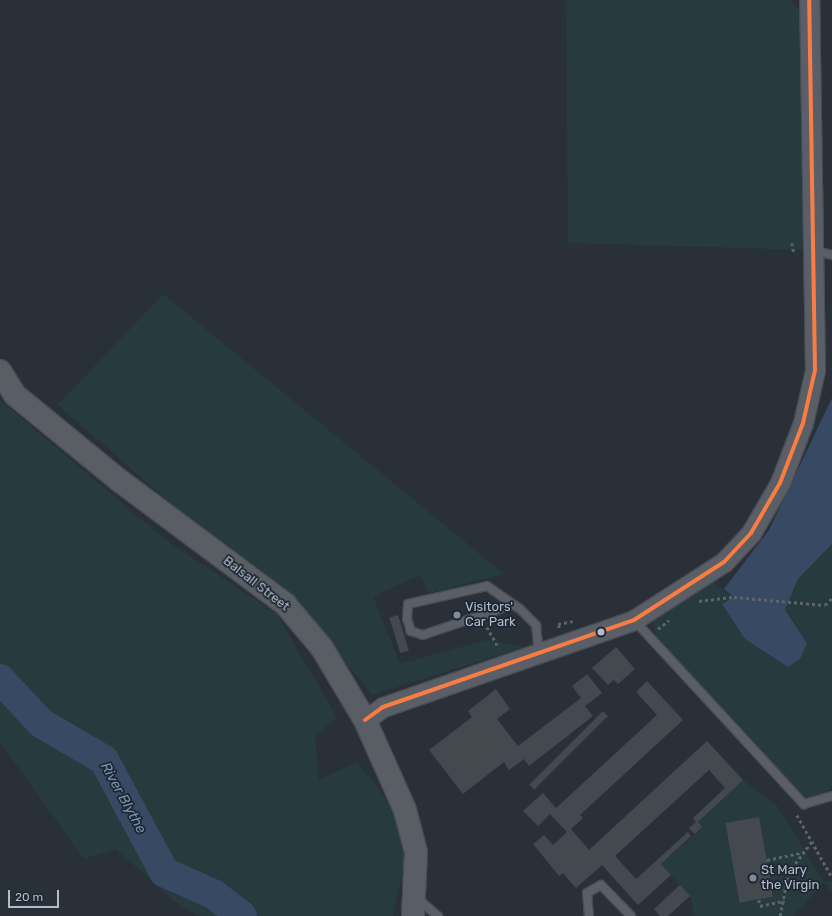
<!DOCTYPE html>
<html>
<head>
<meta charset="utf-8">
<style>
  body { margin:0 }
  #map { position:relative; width:832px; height:916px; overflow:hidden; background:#2a3038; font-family:Rubik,sans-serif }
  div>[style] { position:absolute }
  .green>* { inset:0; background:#273a3e }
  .water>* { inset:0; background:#384963 }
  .river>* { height:30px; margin:-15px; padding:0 15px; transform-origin:15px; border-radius:15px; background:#384963 }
  .building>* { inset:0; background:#444950; transform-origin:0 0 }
  .path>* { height:2.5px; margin-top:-1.25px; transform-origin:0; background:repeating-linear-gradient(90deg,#5d636a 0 3px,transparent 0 6px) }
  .roads { filter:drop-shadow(1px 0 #484c53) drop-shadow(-1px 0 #484c53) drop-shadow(0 1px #484c53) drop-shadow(0 -1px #484c53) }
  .service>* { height:8px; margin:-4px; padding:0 4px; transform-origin:4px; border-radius:4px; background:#5a5e66 }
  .tertiary>* { height:19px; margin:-9.5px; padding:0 9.5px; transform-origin:9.5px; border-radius:9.5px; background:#5a5e66 }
  .secondary>* { height:22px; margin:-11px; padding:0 11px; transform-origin:11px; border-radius:11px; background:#595d64 }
  .bus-1>* { height:4px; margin:-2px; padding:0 2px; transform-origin:2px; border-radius:2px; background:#f77d43 }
  .dots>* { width:11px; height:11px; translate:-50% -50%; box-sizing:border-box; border:2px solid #1d2633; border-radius:50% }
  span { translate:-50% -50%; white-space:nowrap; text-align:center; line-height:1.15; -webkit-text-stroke:3.5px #1d2633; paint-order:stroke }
  .street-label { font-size:13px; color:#b4bcc9 }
  .poi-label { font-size:13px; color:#b4bcc9 }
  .left { translate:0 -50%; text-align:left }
  .water-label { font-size:14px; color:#7c92b1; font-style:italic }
  .scale { position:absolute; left:8px; top:890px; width:51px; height:18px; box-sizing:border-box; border:2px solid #b4bcc9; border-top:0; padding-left:5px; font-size:12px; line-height:14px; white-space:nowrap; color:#b4bcc9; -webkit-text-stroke:3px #1d2633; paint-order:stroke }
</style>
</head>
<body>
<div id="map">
  <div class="green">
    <i style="clip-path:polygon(566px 0,790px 0,802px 12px,803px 250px,568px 243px)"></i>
    <i style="clip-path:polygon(163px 294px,504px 574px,429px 593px,421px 575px,373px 596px,400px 664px,487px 640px,524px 647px,372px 695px,292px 596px,167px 500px,58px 405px)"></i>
    <i style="clip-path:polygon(0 400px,166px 540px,277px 614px,337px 718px,315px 736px,319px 780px,357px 762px,385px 797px,401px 830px,404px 867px,393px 916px,199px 916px,175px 902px,116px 849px,84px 859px,0 742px)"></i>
    <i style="clip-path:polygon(832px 544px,832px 786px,828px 792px,804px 799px,657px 640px,652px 622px,713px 582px,734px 597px,722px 604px,745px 639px,807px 643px,785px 610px,798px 579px)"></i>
    <i style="clip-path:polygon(743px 780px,778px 807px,824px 882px,832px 881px,832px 892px,824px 882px,793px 916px,694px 916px,691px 898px,661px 864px,702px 828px,698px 822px)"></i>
  </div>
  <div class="water">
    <i style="clip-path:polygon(832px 398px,832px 544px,798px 579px,785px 610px,807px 643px,800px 659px,788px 667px,745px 639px,722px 604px,734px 597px,724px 589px,769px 530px)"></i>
  </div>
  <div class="river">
    <i style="left:0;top:679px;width:60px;rotate:47deg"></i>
    <i style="left:41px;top:723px;width:73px;rotate:30.4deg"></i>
    <i style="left:104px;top:760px;width:127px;rotate:61.8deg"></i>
    <i style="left:164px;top:872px;width:56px;rotate:24.3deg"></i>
    <i style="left:215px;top:895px;width:34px;rotate:38deg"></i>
  </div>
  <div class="building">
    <i style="left:398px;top:615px;width:37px;height:9px;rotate:73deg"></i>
    <i style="clip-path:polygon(616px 647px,635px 669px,618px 684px,614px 680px,608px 685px,592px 668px)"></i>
    <i style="clip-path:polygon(587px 674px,602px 693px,585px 706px,593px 716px,529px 766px,524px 759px,509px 770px,504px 762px,463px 794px,429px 750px,472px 717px,468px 711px,496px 689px,510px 709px,497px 719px,518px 746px,581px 698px,572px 686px)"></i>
    <i style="clip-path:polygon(647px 681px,683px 720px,580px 815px,583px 818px,571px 829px,589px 850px,707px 741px,743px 780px,698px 822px,702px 827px,695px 834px,689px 828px,696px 822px,693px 818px,725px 788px,709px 770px,615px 856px,636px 879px,688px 832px,691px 836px,661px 864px,671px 875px,638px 905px,602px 865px,576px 888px,563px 873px,559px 876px,533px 844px,544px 835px,553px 845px,567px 832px,550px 814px,538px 826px,523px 811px,543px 793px,556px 808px,657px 715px,636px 692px)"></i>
    <i style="left:603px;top:711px;width:7px;height:104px;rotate:45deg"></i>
    <i style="left:759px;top:817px;width:81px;height:34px;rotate:80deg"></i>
    <i style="clip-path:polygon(680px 885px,690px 896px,668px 916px,660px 916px,654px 909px)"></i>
  </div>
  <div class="path">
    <i style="left:792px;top:243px;width:10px;rotate:79deg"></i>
    <i style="left:699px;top:601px;width:35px;rotate:-7deg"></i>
    <i style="left:734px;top:597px;width:91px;rotate:5deg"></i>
    <i style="left:825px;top:605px;width:10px;rotate:-45deg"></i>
    <i style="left:487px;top:627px;width:24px;rotate:60deg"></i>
    <i style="left:559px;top:628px;width:4px;rotate:-104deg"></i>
    <i style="left:558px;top:624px;width:15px;rotate:-11deg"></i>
    <i style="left:658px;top:629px;width:14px;rotate:-39deg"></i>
    <i style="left:797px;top:815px;width:71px;rotate:60.6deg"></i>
    <i style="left:767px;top:860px;width:38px;rotate:-12deg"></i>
    <i style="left:759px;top:900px;width:6px;rotate:81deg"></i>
    <i style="left:760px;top:906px;width:25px;rotate:-12deg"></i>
    <i style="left:780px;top:916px;width:44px;rotate:-79.5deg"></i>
    <i style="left:788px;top:873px;width:39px;rotate:-53deg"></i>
  </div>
  <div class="roads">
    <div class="service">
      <i style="left:815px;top:251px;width:17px;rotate:13deg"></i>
      <i style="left:512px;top:605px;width:94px;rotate:161.4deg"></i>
      <i style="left:423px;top:635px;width:13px;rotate:-162deg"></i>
      <i style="left:411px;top:631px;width:13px;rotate:-108deg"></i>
      <i style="left:407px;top:619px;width:15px;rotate:-86deg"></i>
      <i style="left:408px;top:604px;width:81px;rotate:-12.8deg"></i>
      <i style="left:487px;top:586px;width:40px;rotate:34.9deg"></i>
      <i style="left:520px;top:609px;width:23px;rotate:45deg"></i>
      <i style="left:536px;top:625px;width:27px;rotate:84deg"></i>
      <i style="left:634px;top:620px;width:251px;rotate:47.3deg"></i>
      <i style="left:804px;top:804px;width:29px;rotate:-16deg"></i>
      <i style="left:417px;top:898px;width:28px;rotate:41deg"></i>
      <i style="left:589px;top:916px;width:23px;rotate:-95deg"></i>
      <i style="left:587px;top:893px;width:16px;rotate:-30deg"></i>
      <i style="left:601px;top:885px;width:43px;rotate:45.9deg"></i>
    </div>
    <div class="tertiary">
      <i style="left:365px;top:720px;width:22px;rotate:-36deg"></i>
      <i style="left:383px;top:707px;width:266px;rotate:-19.1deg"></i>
      <i style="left:634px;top:620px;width:107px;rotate:-32.8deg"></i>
      <i style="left:724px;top:562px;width:40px;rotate:-47deg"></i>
      <i style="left:751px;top:533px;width:58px;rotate:-59.9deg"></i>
      <i style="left:780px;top:483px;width:64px;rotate:-69deg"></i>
      <i style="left:803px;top:423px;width:54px;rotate:-77.2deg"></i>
      <i style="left:815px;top:370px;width:370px;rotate:-90.9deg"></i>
    </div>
    <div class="secondary">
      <i style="left:0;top:371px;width:28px;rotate:58deg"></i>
      <i style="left:15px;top:395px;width:136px;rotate:39.3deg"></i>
      <i style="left:120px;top:481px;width:206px;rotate:36.7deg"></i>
      <i style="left:285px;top:604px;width:57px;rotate:49.9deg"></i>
      <i style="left:322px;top:648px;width:84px;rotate:59.2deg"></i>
      <i style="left:365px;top:720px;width:98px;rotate:66deg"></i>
      <i style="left:405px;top:810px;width:43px;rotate:75.3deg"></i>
      <i style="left:416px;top:852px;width:64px;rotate:92.7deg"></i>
    </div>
  </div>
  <div class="bus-1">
    <i style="left:365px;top:720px;width:22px;rotate:-36deg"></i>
    <i style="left:383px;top:707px;width:266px;rotate:-19.1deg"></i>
    <i style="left:634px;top:620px;width:107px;rotate:-32.8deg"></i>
    <i style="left:724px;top:562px;width:40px;rotate:-47deg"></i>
    <i style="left:751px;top:533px;width:58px;rotate:-59.9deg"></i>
    <i style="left:780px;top:483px;width:64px;rotate:-69deg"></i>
    <i style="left:803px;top:423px;width:54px;rotate:-77.2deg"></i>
    <i style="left:815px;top:370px;width:370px;rotate:-90.9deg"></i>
  </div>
  <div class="dots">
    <i style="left:457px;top:615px;background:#848b96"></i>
    <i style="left:601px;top:632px;background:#b4bcc9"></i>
    <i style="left:753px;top:878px;background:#848b96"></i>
  </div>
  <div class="street-label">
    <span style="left:256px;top:584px;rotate:38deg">Balsall Street</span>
  </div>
  <div class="poi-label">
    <span class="left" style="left:465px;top:615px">Visitors'<br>Car Park</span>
    <span class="left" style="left:761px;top:878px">St Mary<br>the Virgin</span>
  </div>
  <div class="water-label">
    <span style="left:123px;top:798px;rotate:61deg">River Blythe</span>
  </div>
  <div class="scale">20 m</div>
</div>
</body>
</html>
